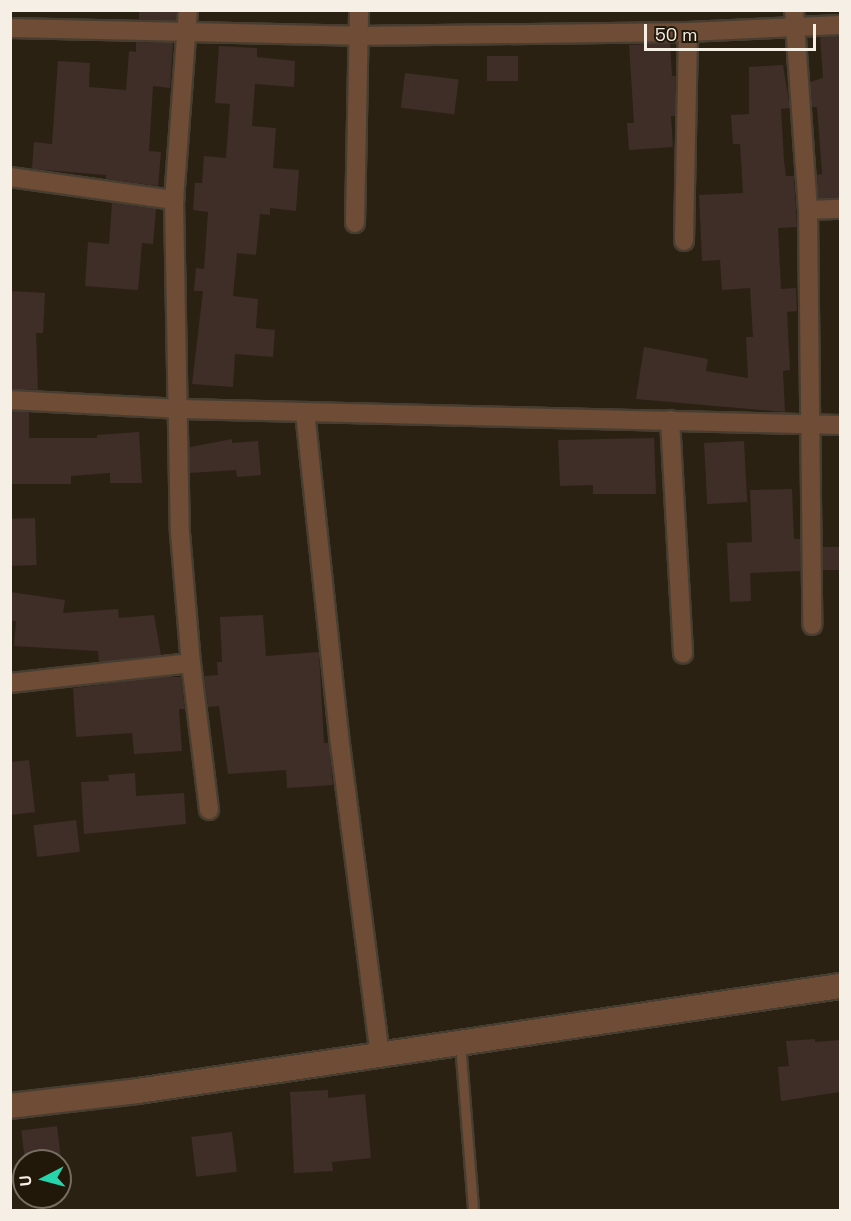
<!DOCTYPE html>
<html>
<head>
<meta charset="utf-8">
<style>
  body { margin:0 }
  #map { position:relative; width:851px; height:1221px; overflow:hidden; background:#2b2113; font-family:"Space Grotesk",sans-serif }
  div>[style] { position:absolute }
  .building>* { inset:0; background:#3f2d28; transform-origin:0 0 }
  .roads { filter:drop-shadow(2px 0 #473e31) drop-shadow(-2px 0 #473e31) drop-shadow(0 2px #473e31) drop-shadow(0 -2px #473e31) }
  .service>* { height:9px; margin:-4.5px; padding:0 4.5px; transform-origin:4.5px; border-radius:4.5px; background:#6e4c36 }
  .minor>* { height:18px; margin:-9px; padding:0 9px; transform-origin:9px; border-radius:9px; background:#6e4c36 }
  .tertiary>* { height:24px; margin:-12px; padding:0 12px; transform-origin:12px; border-radius:12px; background:#6e4c36 }
  span { translate:-50% -50%; white-space:nowrap; text-align:center; line-height:1.15; -webkit-text-stroke:5px #211809; paint-order:stroke }
  .frame { position:absolute; inset:0; border:12px solid #f6efe6; pointer-events:none }
  .north { position:absolute; left:12px; top:1149px; width:60px; height:60px; box-sizing:border-box; background:#211809; border:2px solid #766e61; border-radius:50%; rotate:264deg; font-size:16px; font-weight:700; line-height:24px; text-align:center; color:#f6efe6 }
  .north::after { content:''; display:block; margin:auto; width:21px; height:27px; background:#27d5ad; clip-path:polygon(50% 0,100% 100%,50% 72%,0 100%) }
  .scale { position:absolute; left:644px; top:24px; width:172px; height:27px; box-sizing:border-box; border:3px solid #f6efe6; border-top:0; padding-left:8px; font-size:18px; line-height:21px; white-space:nowrap; color:#f6efe6; -webkit-text-stroke:4px #211809; paint-order:stroke }
</style>
</head>
<body>
<div id="map">
  <div class="building">
    <i style="left:139px;top:10px;width:37px;height:10px"></i>
    <i style="clip-path:polygon(840px 36px,840px 198px,818px 198px,817px 175px,822px 174px,817px 107px,812px 107px,810px 82px,823px 78px,820px 37px)"></i>
    <i style="clip-path:polygon(136px 42px,173px 43px,170px 88px,153px 86px,149px 151px,161px 152px,158px 186px,106px 179px,106px 175px,32px 169px,34px 142px,52px 144px,58px 61px,90px 63px,89px 87px,126px 90px,129px 51px,136px 52px)"></i>
    <i style="clip-path:polygon(670px 43px,672px 76px,676px 76px,675px 116px,671px 116px,673px 147px,629px 150px,627px 123px,634px 123px,629px 45px)"></i>
    <i style="clip-path:polygon(219px 46px,257px 48px,257px 57px,295px 61px,294px 87px,255px 84px,252px 126px,276px 128px,273px 168px,299px 170px,296px 211px,270px 208px,270px 215px,260px 214px,256px 255px,237px 253px,233px 296px,258px 299px,256px 328px,275px 330px,273px 357px,235px 354px,233px 387px,192px 384px,203px 291px,194px 291px,196px 268px,204px 269px,208px 212px,193px 210px,195px 183px,202px 183px,204px 156px,226px 158px,230px 104px,215px 103px)"></i>
    <i style="left:487px;top:56px;width:31px;height:25px"></i>
    <i style="clip-path:polygon(783px 65px,790px 108px,781px 109px,784px 160px,786px 176px,794px 176px,797px 227px,778px 228px,781px 289px,796px 288px,797px 311px,787px 312px,790px 370px,783px 371px,785px 412px,636px 399px,644px 347px,708px 359px,706px 371px,748px 378px,746px 337px,753px 337px,750px 288px,722px 290px,720px 260px,702px 261px,699px 195px,743px 193px,740px 144px,733px 144px,731px 115px,749px 114px,749px 67px)"></i>
    <i style="left:405px;top:73px;width:54px;height:35px;rotate:7deg"></i>
    <i style="clip-path:polygon(112px 203px,156px 209px,153px 244px,142px 243px,138px 290px,85px 286px,88px 242px,109px 244px)"></i>
    <i style="clip-path:polygon(10px 291px,45px 293px,43px 333px,36px 333px,38px 390px,10px 389px)"></i>
    <i style="clip-path:polygon(10px 411px,29px 412px,29px 438px,97px 438px,97px 435px,139px 432px,142px 483px,110px 483px,110px 473px,71px 476px,71px 484px,10px 484px)"></i>
    <i style="clip-path:polygon(654px 438px,656px 494px,593px 494px,593px 485px,560px 486px,558px 440px)"></i>
    <i style="clip-path:polygon(232px 439px,232px 443px,258px 441px,261px 475px,237px 477px,236px 470px,190px 473px,190px 447px)"></i>
    <i style="left:744px;top:441px;width:61px;height:40px;rotate:87deg"></i>
    <i style="clip-path:polygon(792px 489px,794px 539px,800px 539px,800px 571px,750px 573px,751px 601px,730px 602px,727px 543px,752px 542px,750px 490px)"></i>
    <i style="left:35px;top:518px;width:47px;height:25px;rotate:88deg"></i>
    <i style="left:840px;top:547px;width:23px;height:17px;rotate:90deg"></i>
    <i style="clip-path:polygon(10px 592px,65px 600px,63px 613px,118px 609px,119px 618px,154px 615px,161px 655px,99px 662px,98px 651px,14px 646px,16px 621px,10px 621px)"></i>
    <i style="clip-path:polygon(263px 615px,266px 656px,319px 652px,324px 743px,329px 743px,333px 785px,287px 788px,286px 770px,228px 774px,219px 706px,208px 707px,204px 676px,218px 675px,217px 662px,222px 662px,220px 617px)"></i>
    <i style="clip-path:polygon(163px 677px,181px 677px,185px 709px,179px 709px,182px 751px,134px 754px,132px 733px,76px 737px,73px 688px)"></i>
    <i style="clip-path:polygon(29px 760px,35px 812px,10px 815px,10px 762px)"></i>
    <i style="clip-path:polygon(135px 773px,136px 796px,184px 793px,186px 824px,84px 834px,81px 782px,109px 781px,108px 775px)"></i>
    <i style="left:76px;top:820px;width:32px;height:43px;rotate:83deg"></i>
    <i style="clip-path:polygon(815px 1039px,815px 1042px,840px 1040px,840px 1092px,781px 1101px,778px 1067px,789px 1066px,786px 1041px)"></i>
    <i style="clip-path:polygon(328px 1090px,328px 1098px,365px 1094px,371px 1158px,332px 1162px,333px 1171px,294px 1173px,290px 1092px)"></i>
    <i style="left:57px;top:1126px;width:35px;height:36px;rotate:83deg"></i>
    <i style="left:232px;top:1132px;width:40px;height:41px;rotate:83deg"></i>
  </div>
  <div class="roads">
    <div class="service">
      <i style="left:460px;top:1043px;width:168px;rotate:85.5deg"></i>
    </div>
    <div class="minor">
      <i style="left:188px;top:10px;width:191px;rotate:94.2deg"></i>
      <i style="left:174px;top:200px;width:333px;rotate:89deg"></i>
      <i style="left:180px;top:533px;width:130px;rotate:85.2deg"></i>
      <i style="left:794px;top:10px;width:200px;rotate:86deg"></i>
      <i style="left:808px;top:210px;width:415px;rotate:89.4deg"></i>
      <i style="left:10px;top:28px;width:347px;rotate:1.3deg"></i>
      <i style="left:357px;top:36px;width:331px;rotate:-0.7deg"></i>
      <i style="left:688px;top:32px;width:152px;rotate:-2.6deg"></i>
      <i style="left:10px;top:177px;width:166px;rotate:8deg"></i>
      <i style="left:808px;top:210px;width:32px;rotate:-2deg"></i>
      <i style="left:355px;top:223px;width:213px;rotate:-88.9deg"></i>
      <i style="left:684px;top:241px;width:209px;rotate:-88.9deg"></i>
      <i style="left:10px;top:400px;width:171px;rotate:3deg"></i>
      <i style="left:181px;top:409px;width:659px;rotate:1.39deg"></i>
      <i style="left:305px;top:412px;width:326px;rotate:84deg"></i>
      <i style="left:339px;top:736px;width:321px;rotate:82.7deg"></i>
      <i style="left:670px;top:420px;width:234px;rotate:86.8deg"></i>
      <i style="left:10px;top:683px;width:182px;rotate:-6.3deg"></i>
      <i style="left:191px;top:663px;width:148px;rotate:83deg"></i>
    </div>
    <div class="tertiary">
      <i style="left:10px;top:1106px;width:129px;rotate:-6.7deg"></i>
      <i style="left:138px;top:1091px;width:710px;rotate:-8.51deg"></i>
    </div>
  </div>
  <div class="frame"></div>
  <div class="north">U</div>
  <div class="scale">50 m</div>
</div>
</body>
</html>
